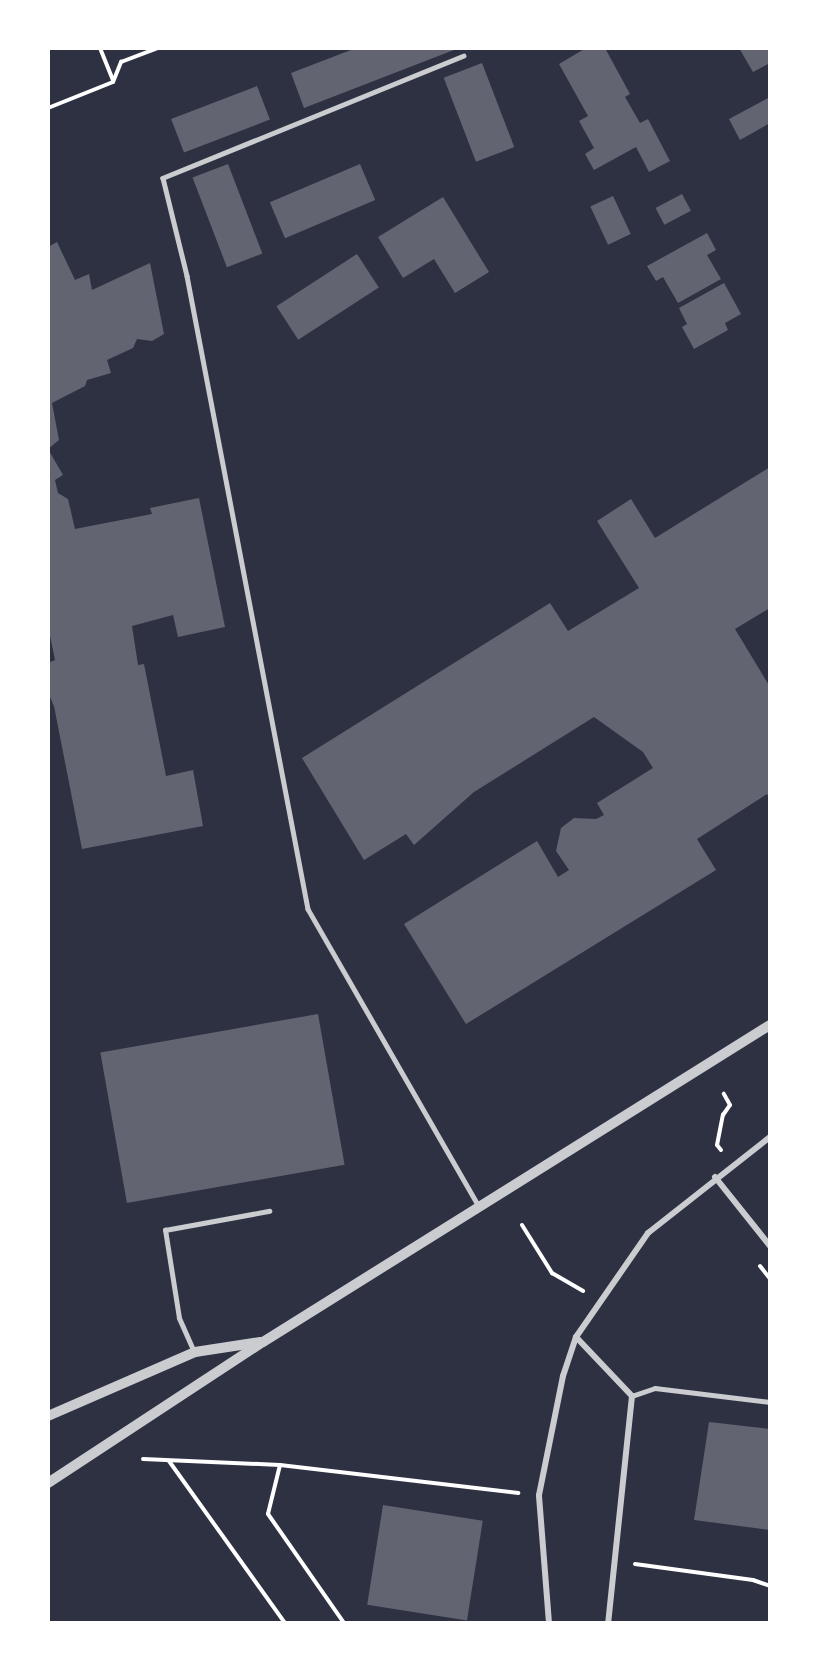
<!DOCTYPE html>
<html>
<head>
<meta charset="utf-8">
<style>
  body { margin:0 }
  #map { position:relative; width:818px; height:1671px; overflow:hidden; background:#2d3142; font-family:"IBM Plex Sans",sans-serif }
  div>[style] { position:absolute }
  .building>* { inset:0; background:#626471; transform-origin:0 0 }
  .path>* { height:4px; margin:-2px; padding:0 2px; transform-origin:2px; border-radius:2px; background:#fff }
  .service>* { height:4.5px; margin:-2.25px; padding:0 2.25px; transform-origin:2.25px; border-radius:2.25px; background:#caccd0 }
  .minor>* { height:6px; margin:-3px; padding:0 3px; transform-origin:3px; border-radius:3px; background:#caccd0 }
  .tertiary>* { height:10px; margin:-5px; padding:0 5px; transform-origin:5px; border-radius:5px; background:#caccd0 }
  span { translate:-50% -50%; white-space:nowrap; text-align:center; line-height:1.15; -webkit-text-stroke:5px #fff; paint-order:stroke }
  .frame { position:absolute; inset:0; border:50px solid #fff; pointer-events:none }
</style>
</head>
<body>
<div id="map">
  <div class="building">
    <i style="clip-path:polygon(356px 48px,459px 48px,304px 108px,291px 73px)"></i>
    <i style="clip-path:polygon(586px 48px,605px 48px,630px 94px,625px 97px,640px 123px,648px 119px,670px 161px,649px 172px,636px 147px,594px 170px,585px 154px,594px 148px,579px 121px,588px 116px,559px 64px)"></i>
    <i style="clip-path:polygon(739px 48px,770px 48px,770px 63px,753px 72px)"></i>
    <i style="left:482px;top:63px;width:90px;height:41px;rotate:69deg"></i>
    <i style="left:257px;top:86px;width:36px;height:92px;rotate:69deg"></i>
    <i style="clip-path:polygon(770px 97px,770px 123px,740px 140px,729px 119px)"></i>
    <i style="left:228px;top:164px;width:96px;height:38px;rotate:69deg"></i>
    <i style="left:360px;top:164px;width:39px;height:98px;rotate:67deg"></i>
    <i style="left:682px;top:194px;width:19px;height:30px;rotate:62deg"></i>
    <i style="left:613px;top:196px;width:42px;height:25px;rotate:65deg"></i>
    <i style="clip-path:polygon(443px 197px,489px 272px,455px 293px,434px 259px,403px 278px,378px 237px)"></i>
    <i style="clip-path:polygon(707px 233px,716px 250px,707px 255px,721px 279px,678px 303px,663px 277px,656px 281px,647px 266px)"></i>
    <i style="clip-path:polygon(57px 242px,75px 280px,89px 274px,92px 290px,150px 263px,164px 334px,152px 341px,137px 339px,133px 348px,107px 360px,111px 373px,87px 380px,85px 386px,52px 403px,59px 440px,48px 449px,63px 475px,55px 480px,58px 493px,68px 499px,75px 529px,152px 514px,150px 508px,199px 498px,225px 627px,178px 637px,173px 615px,132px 626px,138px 665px,144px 664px,166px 776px,193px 770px,203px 826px,82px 849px,54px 706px,48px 693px,48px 663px,55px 660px,48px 626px,48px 247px)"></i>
    <i style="left:357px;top:254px;width:40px;height:96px;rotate:57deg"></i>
    <i style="clip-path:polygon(724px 283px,741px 314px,725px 323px,728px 330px,694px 349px,682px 327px,687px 324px,679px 308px)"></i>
    <i style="clip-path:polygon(770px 467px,770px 608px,735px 629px,770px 687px,770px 799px,767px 794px,697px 839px,716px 870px,466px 1024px,404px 924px,537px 841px,558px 877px,569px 870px,556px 851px,561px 828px,574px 818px,596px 819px,604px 815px,597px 803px,653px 768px,643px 752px,594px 717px,474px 792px,414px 845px,406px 834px,364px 860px,302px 758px,550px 603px,568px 631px,639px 588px,597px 521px,631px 499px,655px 538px)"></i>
    <i style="left:318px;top:1014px;width:153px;height:221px;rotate:80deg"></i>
    <i style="clip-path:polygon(709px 1422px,770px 1429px,770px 1530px,694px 1520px)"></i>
    <i style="left:383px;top:1505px;width:101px;height:101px;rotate:9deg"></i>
  </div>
  <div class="path">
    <i style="left:100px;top:48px;width:35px;rotate:68deg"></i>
    <i style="left:48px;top:108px;width:70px;rotate:-21.8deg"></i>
    <i style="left:113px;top:82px;width:22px;rotate:-68deg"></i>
    <i style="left:121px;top:62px;width:39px;rotate:-21deg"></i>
    <i style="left:721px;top:1150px;width:6px;rotate:-129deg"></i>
    <i style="left:717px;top:1145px;width:31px;rotate:-79deg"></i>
    <i style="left:723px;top:1115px;width:12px;rotate:-55deg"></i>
    <i style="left:730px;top:1105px;width:13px;rotate:-119deg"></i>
    <i style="left:522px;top:1225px;width:57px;rotate:58deg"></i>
    <i style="left:552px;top:1273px;width:36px;rotate:30deg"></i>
    <i style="left:760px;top:1266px;width:16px;rotate:52deg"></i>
    <i style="left:143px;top:1459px;width:137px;rotate:2.5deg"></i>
    <i style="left:280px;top:1465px;width:240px;rotate:6.7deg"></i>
    <i style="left:169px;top:1461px;width:199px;rotate:54.4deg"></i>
    <i style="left:280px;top:1465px;width:50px;rotate:103.8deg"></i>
    <i style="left:268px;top:1514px;width:133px;rotate:55.1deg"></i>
    <i style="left:635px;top:1564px;width:119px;rotate:7.7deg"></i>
    <i style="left:753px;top:1580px;width:18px;rotate:19deg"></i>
  </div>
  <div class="service">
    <i style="left:464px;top:56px;width:325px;rotate:157.9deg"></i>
    <i style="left:163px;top:178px;width:101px;rotate:76.2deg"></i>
    <i style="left:187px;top:276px;width:644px;rotate:79.18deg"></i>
    <i style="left:308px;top:909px;width:343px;rotate:60.1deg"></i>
    <i style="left:194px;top:1352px;width:37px;rotate:-114deg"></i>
    <i style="left:179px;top:1318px;width:89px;rotate:-99deg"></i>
    <i style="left:165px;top:1230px;width:106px;rotate:-10.4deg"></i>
    <i style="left:632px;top:1396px;width:24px;rotate:-19deg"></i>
    <i style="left:655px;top:1388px;width:116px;rotate:6.9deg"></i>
  </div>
  <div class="minor">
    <i style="left:715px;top:1177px;width:88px;rotate:51.4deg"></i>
    <i style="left:576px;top:1337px;width:81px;rotate:46.5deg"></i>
    <i style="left:632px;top:1396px;width:228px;rotate:96deg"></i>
    <i style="left:549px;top:1623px;width:128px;rotate:-94.5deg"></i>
    <i style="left:539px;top:1495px;width:121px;rotate:-78.6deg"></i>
    <i style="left:563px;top:1376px;width:41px;rotate:-71.6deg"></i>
    <i style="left:576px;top:1337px;width:126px;rotate:-55.3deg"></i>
    <i style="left:648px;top:1233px;width:155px;rotate:-38.2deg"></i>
  </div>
  <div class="tertiary">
    <i style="left:48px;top:1416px;width:160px;rotate:-23.5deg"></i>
    <i style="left:195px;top:1352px;width:66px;rotate:-8.7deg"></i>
    <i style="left:48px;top:1483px;width:257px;rotate:-33.3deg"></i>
    <i style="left:263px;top:1342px;width:598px;rotate:-32.02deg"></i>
  </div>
  <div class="frame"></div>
</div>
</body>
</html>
